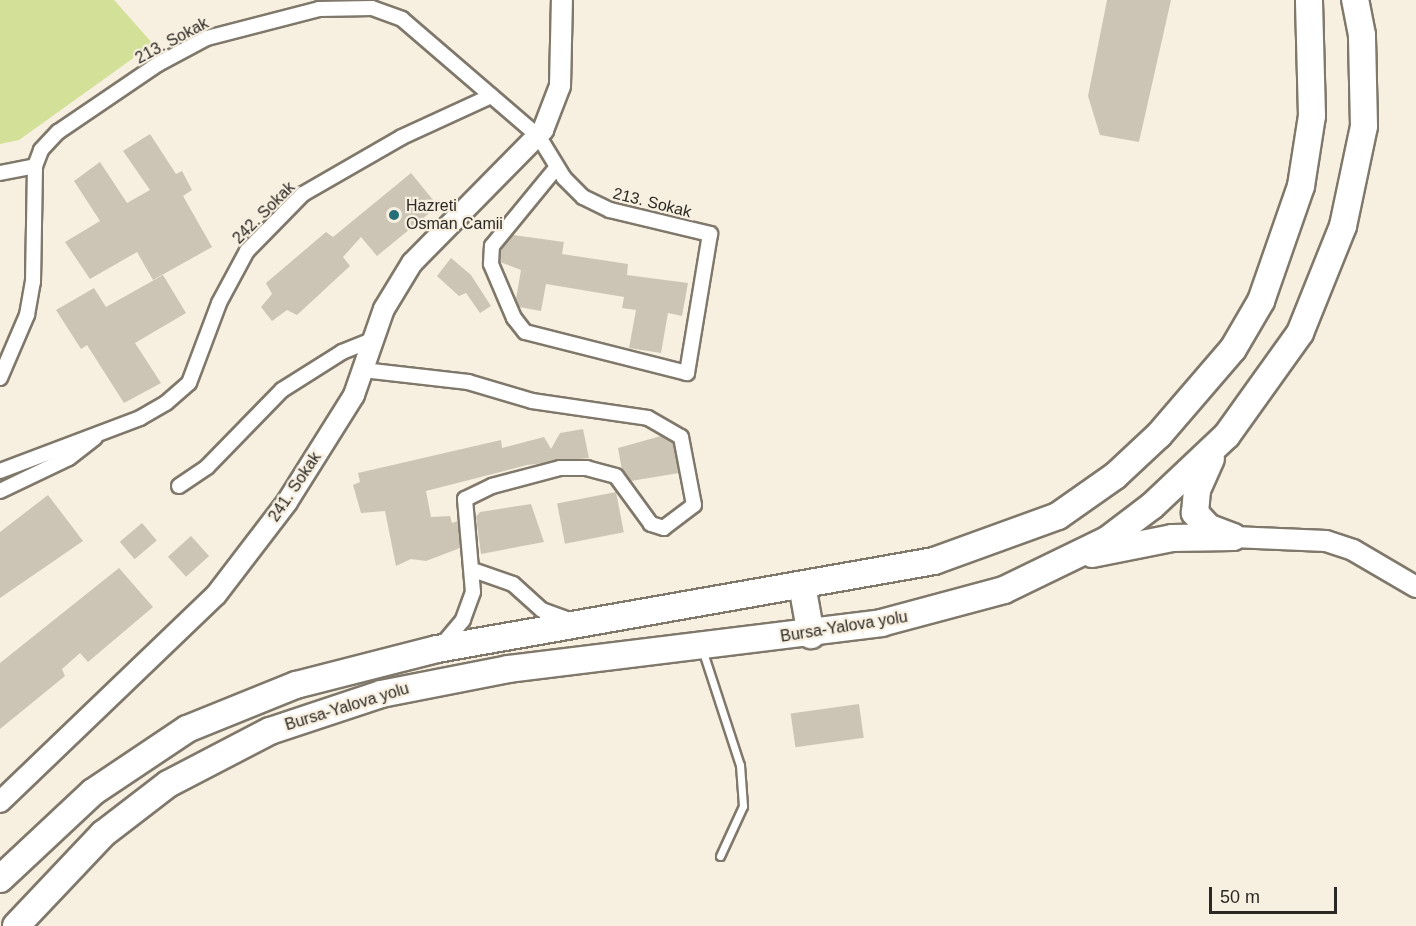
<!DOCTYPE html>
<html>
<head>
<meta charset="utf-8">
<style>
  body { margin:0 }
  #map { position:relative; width:1416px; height:926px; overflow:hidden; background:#f7efe0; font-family:Arial,sans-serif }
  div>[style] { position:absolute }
  .green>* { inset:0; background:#d2e098 }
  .building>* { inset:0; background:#ccc5b6; transform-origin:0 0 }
  .roads { filter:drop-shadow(2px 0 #7f786b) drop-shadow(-2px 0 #7f786b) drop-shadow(0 2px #7f786b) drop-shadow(0 -2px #7f786b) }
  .lane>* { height:7px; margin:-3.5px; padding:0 3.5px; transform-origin:3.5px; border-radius:3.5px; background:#fff }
  .street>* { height:14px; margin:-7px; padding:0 7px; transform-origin:7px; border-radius:7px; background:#fff }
  .secondary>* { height:20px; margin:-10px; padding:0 10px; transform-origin:10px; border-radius:10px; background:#fff }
  .highway>* { height:26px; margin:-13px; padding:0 13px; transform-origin:13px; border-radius:13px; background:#fff }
  .dots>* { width:16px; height:16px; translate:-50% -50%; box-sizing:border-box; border:3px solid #f7efe0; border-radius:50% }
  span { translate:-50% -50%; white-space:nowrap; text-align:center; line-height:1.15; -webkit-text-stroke:4.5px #f7efe0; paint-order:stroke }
  .street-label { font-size:16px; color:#2c2924 }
  .poi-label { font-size:16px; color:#2c2924 }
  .left { translate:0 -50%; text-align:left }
  .scale { position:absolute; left:1209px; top:887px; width:128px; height:27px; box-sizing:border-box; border:3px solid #2c2924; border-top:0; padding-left:8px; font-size:18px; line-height:21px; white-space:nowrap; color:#2c2924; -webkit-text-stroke:4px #f7efe0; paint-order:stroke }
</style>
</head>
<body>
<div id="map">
  <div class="green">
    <i style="clip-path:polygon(0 0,114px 0,153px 44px,19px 140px,0 144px)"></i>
  </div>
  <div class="building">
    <i style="clip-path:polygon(1107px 0,1171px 0,1139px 142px,1100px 135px,1088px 96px)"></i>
    <i style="clip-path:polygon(150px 134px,176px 174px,182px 171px,192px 190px,183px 196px,212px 247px,153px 280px,137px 252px,90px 279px,65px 242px,100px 221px,74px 181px,100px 162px,127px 203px,150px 190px,123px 151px)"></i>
    <i style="clip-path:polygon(411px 173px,438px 206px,377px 256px,361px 237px,343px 257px,350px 266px,297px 315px,287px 310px,272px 321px,261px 307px,272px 294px,266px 283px,326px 232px,333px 237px)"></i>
    <i style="clip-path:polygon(513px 235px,564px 242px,562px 254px,628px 264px,627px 275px,688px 283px,682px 316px,668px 313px,661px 353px,629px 348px,636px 310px,622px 308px,624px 297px,546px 284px,541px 311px,519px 307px,516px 299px,521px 270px,500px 262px,501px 249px)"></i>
    <i style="clip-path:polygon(451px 258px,471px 275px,491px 306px,480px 313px,466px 293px,459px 296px,437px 276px)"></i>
    <i style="clip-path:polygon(163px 275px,186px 313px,135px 343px,161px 383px,124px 403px,87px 345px,81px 349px,56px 310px,94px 288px,106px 307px)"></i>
    <i style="clip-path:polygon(583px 429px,589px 458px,527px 465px,426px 491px,431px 517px,450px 516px,452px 523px,458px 521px,460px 548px,426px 561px,411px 559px,396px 566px,385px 511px,361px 513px,353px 485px,360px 482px,358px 473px,501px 440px,502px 448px,544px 437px,551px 449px,560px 433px)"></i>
    <i style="clip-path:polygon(661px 436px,673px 443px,679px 473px,631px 481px,622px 470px,618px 448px)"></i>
    <i style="left:616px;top:492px;width:41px;height:60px;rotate:79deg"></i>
    <i style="clip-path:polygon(48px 495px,83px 541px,0 598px,0 532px)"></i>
    <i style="clip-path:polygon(531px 504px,544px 542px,481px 554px,476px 517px,480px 512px)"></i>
    <i style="left:142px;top:523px;width:23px;height:29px;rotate:50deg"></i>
    <i style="left:191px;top:536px;width:27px;height:31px;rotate:48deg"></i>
    <i style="clip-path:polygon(119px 568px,153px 607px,88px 662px,80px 653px,62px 669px,65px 676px,0 729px,0 663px)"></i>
    <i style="left:859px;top:704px;width:34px;height:69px;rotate:82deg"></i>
  </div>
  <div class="roads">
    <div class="lane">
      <i style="left:702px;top:649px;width:122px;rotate:71.9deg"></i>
      <i style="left:740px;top:765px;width:41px;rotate:85.8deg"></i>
      <i style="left:743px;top:806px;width:55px;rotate:114.7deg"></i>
    </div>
    <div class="street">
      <i style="left:0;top:173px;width:36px;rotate:-11deg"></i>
      <i style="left:363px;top:370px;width:106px;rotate:6.5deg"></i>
      <i style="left:468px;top:382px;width:67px;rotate:16.5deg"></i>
      <i style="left:532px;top:401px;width:117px;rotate:8.3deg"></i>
      <i style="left:648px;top:418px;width:38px;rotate:30deg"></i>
      <i style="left:681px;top:437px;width:69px;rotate:79.2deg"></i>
      <i style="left:694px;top:505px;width:38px;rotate:143deg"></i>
      <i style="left:664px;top:528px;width:14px;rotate:-163deg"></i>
      <i style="left:651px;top:524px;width:59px;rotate:-126.1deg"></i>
      <i style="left:616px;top:476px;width:30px;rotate:-165deg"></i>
      <i style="left:587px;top:468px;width:27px;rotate:180deg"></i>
      <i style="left:560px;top:468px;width:70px;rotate:165.2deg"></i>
      <i style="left:492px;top:486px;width:30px;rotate:154deg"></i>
      <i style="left:465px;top:499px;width:93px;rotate:85.1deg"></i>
      <i style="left:473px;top:592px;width:30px;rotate:110deg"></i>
      <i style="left:463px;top:620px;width:34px;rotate:130deg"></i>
      <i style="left:0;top:378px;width:69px;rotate:-66.8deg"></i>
      <i style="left:27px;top:315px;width:34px;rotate:-80deg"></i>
      <i style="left:33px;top:282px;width:116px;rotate:-89deg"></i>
      <i style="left:35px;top:166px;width:17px;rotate:-69deg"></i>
      <i style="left:41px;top:150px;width:25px;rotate:-47deg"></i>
      <i style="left:58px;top:132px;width:121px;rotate:-34.2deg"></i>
      <i style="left:158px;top:64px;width:55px;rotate:-28deg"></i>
      <i style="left:207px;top:38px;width:116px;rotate:-14.5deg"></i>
      <i style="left:319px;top:9px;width:53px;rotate:-1.1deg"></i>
      <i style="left:372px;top:8px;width:32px;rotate:20deg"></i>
      <i style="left:402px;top:19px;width:181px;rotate:40.7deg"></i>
      <i style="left:539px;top:137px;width:48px;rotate:58.6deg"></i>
      <i style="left:564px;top:178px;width:27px;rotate:45deg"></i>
      <i style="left:583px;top:197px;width:30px;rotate:26deg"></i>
      <i style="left:610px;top:210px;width:103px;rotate:13.5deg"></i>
      <i style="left:710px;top:234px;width:141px;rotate:99.4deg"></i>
      <i style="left:687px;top:373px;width:167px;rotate:-165.8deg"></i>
      <i style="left:525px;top:332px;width:18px;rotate:-128deg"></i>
      <i style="left:514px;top:318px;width:59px;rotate:-113.1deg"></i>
      <i style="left:491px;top:264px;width:18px;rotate:-87deg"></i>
      <i style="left:492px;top:246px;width:102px;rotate:-50.6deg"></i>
      <i style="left:0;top:471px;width:150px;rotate:-20.7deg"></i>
      <i style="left:140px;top:418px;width:30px;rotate:-30deg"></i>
      <i style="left:166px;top:403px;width:30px;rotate:-41deg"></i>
      <i style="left:189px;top:383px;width:85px;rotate:-69.4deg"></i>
      <i style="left:219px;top:303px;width:59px;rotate:-61.7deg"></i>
      <i style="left:247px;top:251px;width:80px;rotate:-45.5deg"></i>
      <i style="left:303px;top:194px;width:114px;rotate:-29.9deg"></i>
      <i style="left:402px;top:137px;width:98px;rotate:-24.7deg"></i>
      <i style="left:179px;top:486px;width:34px;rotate:-34deg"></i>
      <i style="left:207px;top:467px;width:107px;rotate:-45.8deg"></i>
      <i style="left:282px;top:390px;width:71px;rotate:-32.3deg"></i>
      <i style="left:342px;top:352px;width:35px;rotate:-22deg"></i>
      <i style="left:0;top:491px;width:76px;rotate:-25.6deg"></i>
      <i style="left:69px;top:458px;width:33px;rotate:-38deg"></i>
      <i style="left:473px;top:570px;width:42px;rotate:19.3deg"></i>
      <i style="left:513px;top:584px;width:39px;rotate:42deg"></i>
      <i style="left:542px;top:610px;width:33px;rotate:20deg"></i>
    </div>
    <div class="secondary">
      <i style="left:1233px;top:537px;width:93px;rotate:2.5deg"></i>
      <i style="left:1326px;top:541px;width:28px;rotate:18deg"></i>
      <i style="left:1353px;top:550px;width:73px;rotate:30.4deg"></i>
      <i style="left:0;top:802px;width:299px;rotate:-43.8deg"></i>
      <i style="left:216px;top:595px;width:117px;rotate:-52.6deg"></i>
      <i style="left:287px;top:502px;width:126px;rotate:-57.9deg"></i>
      <i style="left:354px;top:395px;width:91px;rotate:-70.8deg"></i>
      <i style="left:384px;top:309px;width:54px;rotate:-58.7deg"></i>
      <i style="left:412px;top:263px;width:187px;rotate:-45.4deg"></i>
      <i style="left:543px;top:130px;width:47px;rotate:-68.9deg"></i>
      <i style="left:560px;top:86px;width:86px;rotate:-88.7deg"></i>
    </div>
    <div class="highway">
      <i style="left:1092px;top:554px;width:82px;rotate:-11.3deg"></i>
      <i style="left:1172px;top:538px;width:61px;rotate:-0.9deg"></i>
      <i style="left:1233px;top:537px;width:26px;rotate:-159deg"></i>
      <i style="left:1209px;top:528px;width:21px;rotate:-133deg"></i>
      <i style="left:1195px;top:513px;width:23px;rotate:-85deg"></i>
      <i style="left:1197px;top:490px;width:34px;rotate:-66deg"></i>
      <i style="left:802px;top:585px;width:51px;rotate:79.8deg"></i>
      <i style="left:0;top:879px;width:127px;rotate:-43.1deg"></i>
      <i style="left:93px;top:792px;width:113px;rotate:-33.8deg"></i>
      <i style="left:187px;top:729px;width:118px;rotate:-22deg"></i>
      <i style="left:296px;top:685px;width:146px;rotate:-14.3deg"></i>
      <i style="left:437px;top:649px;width:505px;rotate:-10.04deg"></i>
      <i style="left:934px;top:561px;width:132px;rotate:-19.9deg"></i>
      <i style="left:1058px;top:516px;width:70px;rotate:-35.1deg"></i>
      <i style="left:1115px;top:476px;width:60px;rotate:-43deg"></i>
      <i style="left:1159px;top:435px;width:113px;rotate:-49.3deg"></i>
      <i style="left:1233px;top:349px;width:56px;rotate:-59.7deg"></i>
      <i style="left:1261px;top:301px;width:122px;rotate:-70.8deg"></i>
      <i style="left:1301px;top:186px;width:71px;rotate:-81.1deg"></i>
      <i style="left:1312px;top:116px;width:116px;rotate:-91.5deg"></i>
      <i style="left:16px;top:926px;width:127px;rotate:-46.6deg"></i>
      <i style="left:103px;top:834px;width:82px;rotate:-37.6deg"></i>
      <i style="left:168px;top:784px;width:115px;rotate:-27.5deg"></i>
      <i style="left:270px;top:731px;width:117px;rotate:-18.4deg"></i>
      <i style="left:381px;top:694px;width:129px;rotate:-11.1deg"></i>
      <i style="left:508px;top:669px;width:376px;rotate:-7deg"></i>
      <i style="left:881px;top:623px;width:127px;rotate:-15deg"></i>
      <i style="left:1004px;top:590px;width:114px;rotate:-25.9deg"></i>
      <i style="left:1107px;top:540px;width:56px;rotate:-37.1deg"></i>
      <i style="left:1152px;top:506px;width:103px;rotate:-43.4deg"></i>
      <i style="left:1227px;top:435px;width:125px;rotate:-54.4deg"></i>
      <i style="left:1300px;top:333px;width:115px;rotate:-68.1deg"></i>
      <i style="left:1343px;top:226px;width:102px;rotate:-78.1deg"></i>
      <i style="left:1364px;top:126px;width:91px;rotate:-91.3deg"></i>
      <i style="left:1362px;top:35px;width:36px;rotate:-101deg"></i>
    </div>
  </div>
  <div class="dots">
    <i style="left:394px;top:215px;background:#266f79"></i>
  </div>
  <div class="street-label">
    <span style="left:172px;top:41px;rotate:-28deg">213. Sokak</span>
    <span style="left:652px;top:203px;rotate:14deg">213. Sokak</span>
    <span style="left:264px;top:213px;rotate:-45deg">242. Sokak</span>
    <span style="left:295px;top:487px;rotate:-56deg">241. Sokak</span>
    <span style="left:844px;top:627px;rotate:-9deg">Bursa-Yalova yolu</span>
    <span style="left:347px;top:707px;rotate:-17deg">Bursa-Yalova yolu</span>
  </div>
  <div class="poi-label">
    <span class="left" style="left:406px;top:215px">Hazreti<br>Osman Camii</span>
  </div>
  <div class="scale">50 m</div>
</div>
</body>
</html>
